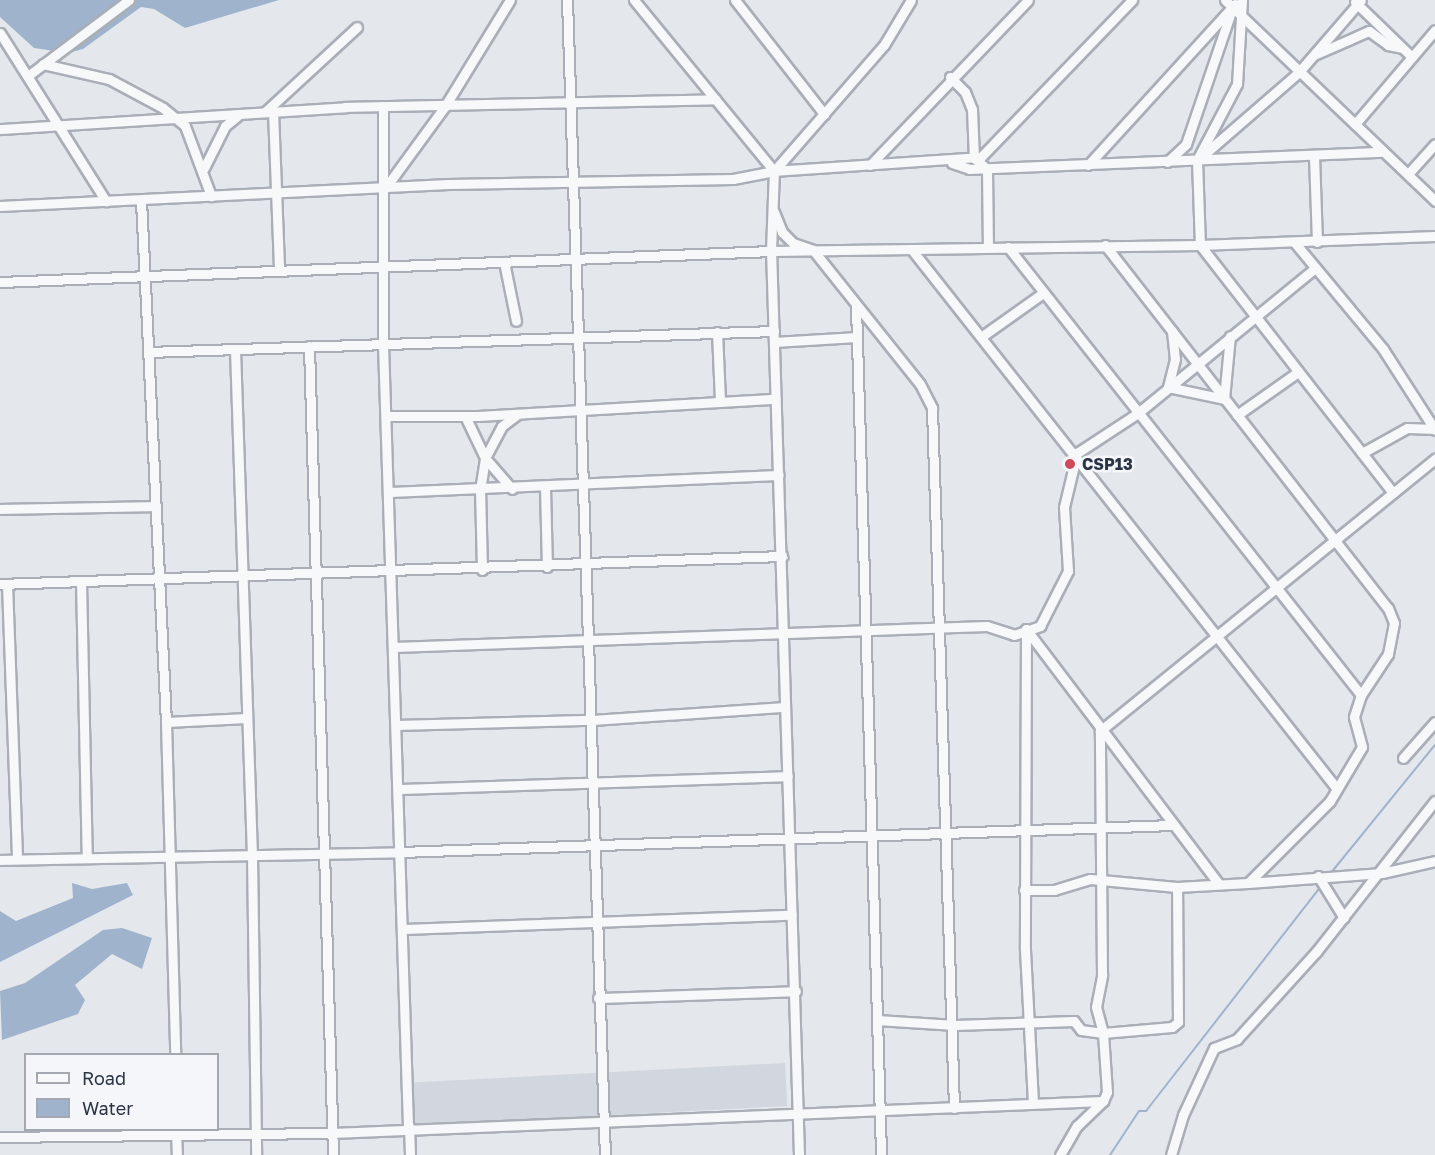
<!DOCTYPE html>
<html>
<head>
<meta charset="utf-8">
<style>
  body { margin:0 }
  #map { position:relative; width:1435px; height:1155px; overflow:hidden; background:#e4e7ec; font-family:"Golos Text",sans-serif }
  div>[style] { position:absolute }
  .built>* { inset:0; background:#d2d6de; transform-origin:0 0 }
  .water>* { inset:0; background:#9fb4cc }
  .stream>* { height:2px; margin:-1px; padding:0 1px; transform-origin:1px; border-radius:1px; background:#9fb4cc }
  .roads { filter:drop-shadow(2px 0 #a9aeb7) drop-shadow(-2px 0 #a9aeb7) drop-shadow(0 2px #a9aeb7) drop-shadow(0 -2px #a9aeb7) }
  .minor>* { height:9px; margin:-4.5px; padding:0 4.5px; transform-origin:4.5px; border-radius:4.5px; background:#f7f8fa }
  .dots>* { width:16px; height:16px; translate:-50% -50%; box-sizing:border-box; border:3px solid #f4f6f9; border-radius:50% }
  span { translate:-50% -50%; white-space:nowrap; text-align:center; line-height:1.15; -webkit-text-stroke:5px #f4f6f9; paint-order:stroke }
  .poi-label { font-size:16px; color:#2b3445; font-weight:700 }
  .left { translate:0 -50%; text-align:left }
  .legend { position:absolute; left:24px; top:1053px; width:195px; height:78px; box-sizing:border-box; background:#f4f6f9; border:2px solid #a4a8b1; margin:0; padding:8px 10px; list-style:none; font-size:18px; color:#2b3445 }
  .legend li { display:flex; align-items:center; gap:12px; height:30px }
  .legend b { width:30px; border:2px solid #a4a8b1 }
</style>
</head>
<body>
<div id="map">
  <div class="built">
    <i style="left:785px;top:1063px;width:43px;height:374px;rotate:87deg"></i>
  </div>
  <div class="water">
    <i style="clip-path:polygon(0 0,279px 0,185px 28px,154px 9px,141px 7px,83px 49px,68px 53px,34px 48px,0 17px)"></i>
    <i style="clip-path:polygon(72px 883px,92px 889px,127px 883px,133px 895px,0 962px,0 911px,16px 921px,73px 898px)"></i>
    <i style="clip-path:polygon(122px 928px,152px 938px,142px 969px,112px 954px,75px 985px,85px 1000px,78px 1014px,2px 1040px,0 991px,25px 983px,103px 930px)"></i>
  </div>
  <div class="stream">
    <i style="left:1330px;top:874px;width:166px;rotate:-50.9deg"></i>
    <i style="left:1110px;top:1155px;width:53px;rotate:-56.6deg"></i>
    <i style="left:1139px;top:1111px;width:7px"></i>
    <i style="left:1146px;top:1111px;width:285px;rotate:-52.1deg"></i>
  </div>
  <div class="roads">
    <div class="minor">
      <i style="left:567px;top:0;width:1156px;rotate:88.12deg"></i>
      <i style="left:634px;top:0;width:221px;rotate:50.7deg"></i>
      <i style="left:735px;top:0;width:145px;rotate:52deg"></i>
      <i style="left:1225px;top:0;width:291px;rotate:43.7deg"></i>
      <i style="left:1242px;top:0;width:84px;rotate:93.4deg"></i>
      <i style="left:1237px;top:84px;width:86px;rotate:117.8deg"></i>
      <i style="left:1197px;top:160px;width:85px;rotate:88deg"></i>
      <i style="left:1200px;top:245px;width:314px;rotate:52.1deg"></i>
      <i style="left:1355px;top:2px;width:79px;rotate:44deg"></i>
      <i style="left:0;top:33px;width:199px;rotate:57.8deg"></i>
      <i style="left:1314px;top:55px;width:60px;rotate:-23.6deg"></i>
      <i style="left:1369px;top:31px;width:24px;rotate:36deg"></i>
      <i style="left:1388px;top:45px;width:14px;rotate:12deg"></i>
      <i style="left:43px;top:64px;width:68px;rotate:12.8deg"></i>
      <i style="left:109px;top:79px;width:61px;rotate:28.2deg"></i>
      <i style="left:163px;top:108px;width:28px;rotate:39deg"></i>
      <i style="left:185px;top:126px;width:75px;rotate:69.6deg"></i>
      <i style="left:29px;top:75px;width:125px;rotate:-36.9deg"></i>
      <i style="left:950px;top:77px;width:21px;rotate:45deg"></i>
      <i style="left:965px;top:92px;width:18px;rotate:68deg"></i>
      <i style="left:972px;top:109px;width:49px;rotate:87.7deg"></i>
      <i style="left:974px;top:158px;width:17px;rotate:40deg"></i>
      <i style="left:987px;top:169px;width:78px;rotate:89.3deg"></i>
      <i style="left:383px;top:106px;width:238px;rotate:90deg"></i>
      <i style="left:383px;top:344px;width:784px;rotate:88.17deg"></i>
      <i style="left:273px;top:111px;width:157px;rotate:87.8deg"></i>
      <i style="left:265px;top:112px;width:125px;rotate:-42.7deg"></i>
      <i style="left:1355px;top:124px;width:123px;rotate:-49.6deg"></i>
      <i style="left:0;top:129px;width:346px;rotate:-3.6deg"></i>
      <i style="left:345px;top:107px;width:370px;rotate:-1.2deg"></i>
      <i style="left:1314px;top:156px;width:86px;rotate:88deg"></i>
      <i style="left:1201px;top:157px;width:128px;rotate:-40.9deg"></i>
      <i style="left:1298px;top:73px;width:96px;rotate:-49.2deg"></i>
      <i style="left:1167px;top:162px;width:26px;rotate:-43deg"></i>
      <i style="left:1186px;top:144px;width:139px;rotate:-71.2deg"></i>
      <i style="left:952px;top:163px;width:18px;rotate:19deg"></i>
      <i style="left:969px;top:169px;width:414px;rotate:-2.4deg"></i>
      <i style="left:870px;top:165px;width:228px;rotate:-46.2deg"></i>
      <i style="left:1088px;top:165px;width:218px;rotate:-47.6deg"></i>
      <i style="left:204px;top:168px;width:47px;rotate:-63.4deg"></i>
      <i style="left:225px;top:126px;width:19px;rotate:-39deg"></i>
      <i style="left:1408px;top:174px;width:40px;rotate:-48deg"></i>
      <i style="left:386px;top:187px;width:100px;rotate:-53.9deg"></i>
      <i style="left:445px;top:106px;width:124px;rotate:-58.5deg"></i>
      <i style="left:141px;top:200px;width:523px;rotate:87.26deg"></i>
      <i style="left:166px;top:722px;width:332px;rotate:88.4deg"></i>
      <i style="left:0;top:206px;width:449px;rotate:-2.8deg"></i>
      <i style="left:448px;top:184px;width:285px;rotate:-1deg"></i>
      <i style="left:733px;top:179px;width:42px;rotate:-11deg"></i>
      <i style="left:774px;top:171px;width:207px;rotate:-3.9deg"></i>
      <i style="left:981px;top:157px;width:218px;rotate:-46.1deg"></i>
      <i style="left:774px;top:212px;width:22px;rotate:68deg"></i>
      <i style="left:782px;top:232px;width:16px;rotate:45deg"></i>
      <i style="left:793px;top:243px;width:21px;rotate:19deg"></i>
      <i style="left:813px;top:250px;width:171px;rotate:51.4deg"></i>
      <i style="left:920px;top:384px;width:27px;rotate:63deg"></i>
      <i style="left:932px;top:408px;width:700px;rotate:88.2deg"></i>
      <i style="left:1295px;top:243px;width:138px;rotate:50.3deg"></i>
      <i style="left:1383px;top:349px;width:96px;rotate:57.3deg"></i>
      <i style="left:1105px;top:245px;width:460px;rotate:52.1deg"></i>
      <i style="left:1388px;top:608px;width:16px;rotate:68deg"></i>
      <i style="left:1394px;top:623px;width:32px;rotate:101deg"></i>
      <i style="left:1388px;top:654px;width:49px;rotate:123.4deg"></i>
      <i style="left:1361px;top:695px;width:23px;rotate:108deg"></i>
      <i style="left:1354px;top:717px;width:31px;rotate:75deg"></i>
      <i style="left:1362px;top:747px;width:63px;rotate:120.7deg"></i>
      <i style="left:1330px;top:801px;width:116px;rotate:135deg"></i>
      <i style="left:1008px;top:247px;width:570px;rotate:51.76deg"></i>
      <i style="left:912px;top:250px;width:686px;rotate:51.74deg"></i>
      <i style="left:504px;top:262px;width:60px;rotate:78.5deg"></i>
      <i style="left:0;top:282px;width:772px;rotate:-2.3deg"></i>
      <i style="left:771px;top:251px;width:429px;rotate:-0.8deg"></i>
      <i style="left:1200px;top:245px;width:235px;rotate:-2.2deg"></i>
      <i style="left:856px;top:306px;width:849px;rotate:88.31deg"></i>
      <i style="left:1172px;top:331px;width:28px;rotate:84deg"></i>
      <i style="left:1175px;top:359px;width:29px;rotate:104deg"></i>
      <i style="left:1168px;top:387px;width:57px;rotate:12.1deg"></i>
      <i style="left:1224px;top:399px;width:63px;rotate:-84.6deg"></i>
      <i style="left:717px;top:332px;width:70px;rotate:87.5deg"></i>
      <i style="left:981px;top:337px;width:76px;rotate:-35.4deg"></i>
      <i style="left:774px;top:342px;width:83px;rotate:-3.4deg"></i>
      <i style="left:309px;top:346px;width:809px;rotate:88.3deg"></i>
      <i style="left:235px;top:349px;width:506px;rotate:88.08deg"></i>
      <i style="left:252px;top:855px;width:300px;rotate:89.2deg"></i>
      <i style="left:148px;top:352px;width:626px;rotate:-1.92deg"></i>
      <i style="left:1237px;top:415px;width:75px;rotate:-35.2deg"></i>
      <i style="left:386px;top:416px;width:92px"></i>
      <i style="left:478px;top:416px;width:298px;rotate:-3.3deg"></i>
      <i style="left:465px;top:416px;width:47px;rotate:64.5deg"></i>
      <i style="left:485px;top:458px;width:41px;rotate:48.9deg"></i>
      <i style="left:1362px;top:453px;width:51px;rotate:-29.1deg"></i>
      <i style="left:1407px;top:428px;width:28px;rotate:2deg"></i>
      <i style="left:545px;top:487px;width:80px;rotate:88.6deg"></i>
      <i style="left:389px;top:492px;width:390px;rotate:-2.5deg"></i>
      <i style="left:0;top:509px;width:156px;rotate:-1.1deg"></i>
      <i style="left:482px;top:570px;width:80px;rotate:-91.4deg"></i>
      <i style="left:480px;top:490px;width:32px;rotate:-81deg"></i>
      <i style="left:485px;top:458px;width:36px;rotate:-62deg"></i>
      <i style="left:502px;top:426px;width:20px;rotate:-37deg"></i>
      <i style="left:81px;top:581px;width:277px;rotate:88.8deg"></i>
      <i style="left:0;top:584px;width:783px;rotate:-2.05deg"></i>
      <i style="left:7px;top:584px;width:275px;rotate:87.9deg"></i>
      <i style="left:1026px;top:629px;width:321px;rotate:90.2deg"></i>
      <i style="left:1025px;top:950px;width:153px;rotate:87deg"></i>
      <i style="left:1026px;top:629px;width:320px;rotate:52.9deg"></i>
      <i style="left:394px;top:647px;width:593px;rotate:-2.03deg"></i>
      <i style="left:987px;top:626px;width:28px;rotate:18deg"></i>
      <i style="left:1014px;top:635px;width:28px;rotate:-19deg"></i>
      <i style="left:1040px;top:626px;width:62px;rotate:-63deg"></i>
      <i style="left:1068px;top:571px;width:64px;rotate:-93.6deg"></i>
      <i style="left:1064px;top:507px;width:56px;rotate:-76.5deg"></i>
      <i style="left:1077px;top:453px;width:73px;rotate:-33.3deg"></i>
      <i style="left:1138px;top:413px;width:227px;rotate:-39.3deg"></i>
      <i style="left:166px;top:722px;width:81px;rotate:-2.8deg"></i>
      <i style="left:396px;top:725px;width:196px;rotate:-1.5deg"></i>
      <i style="left:592px;top:720px;width:193px;rotate:-3.9deg"></i>
      <i style="left:1403px;top:758px;width:48px;rotate:-48.4deg"></i>
      <i style="left:398px;top:789px;width:390px;rotate:-1.9deg"></i>
      <i style="left:0;top:860px;width:400px;rotate:-1.1deg"></i>
      <i style="left:400px;top:852px;width:773px;rotate:-2deg"></i>
      <i style="left:1318px;top:876px;width:49px;rotate:58.2deg"></i>
      <i style="left:1024px;top:890px;width:30px"></i>
      <i style="left:1054px;top:890px;width:38px;rotate:-17deg"></i>
      <i style="left:1090px;top:879px;width:87px;rotate:5.3deg"></i>
      <i style="left:1177px;top:887px;width:71px;rotate:-3.2deg"></i>
      <i style="left:1248px;top:883px;width:134px;rotate:-4.3deg"></i>
      <i style="left:1382px;top:873px;width:54px;rotate:-12.8deg"></i>
      <i style="left:402px;top:929px;width:390px;rotate:-2.1deg"></i>
      <i style="left:598px;top:998px;width:198px;rotate:-2deg"></i>
      <i style="left:877px;top:1020px;width:78px;rotate:3.7deg"></i>
      <i style="left:955px;top:1025px;width:119px;rotate:-1.9deg"></i>
      <i style="left:1074px;top:1021px;width:11px;rotate:52deg"></i>
      <i style="left:1081px;top:1030px;width:22px;rotate:8deg"></i>
      <i style="left:1103px;top:1033px;width:69px;rotate:-5deg"></i>
      <i style="left:1172px;top:1027px;width:8px;rotate:-40deg"></i>
      <i style="left:1178px;top:1022px;width:135px;rotate:-90.4deg"></i>
      <i style="left:409px;top:1126px;width:29px;rotate:88deg"></i>
      <i style="left:176px;top:1130px;width:25px;rotate:88deg"></i>
      <i style="left:0;top:1137px;width:332px;rotate:-0.7deg"></i>
      <i style="left:332px;top:1133px;width:772px;rotate:-2.38deg"></i>
      <i style="left:1103px;top:1101px;width:10px;rotate:-66deg"></i>
      <i style="left:1107px;top:1092px;width:59px;rotate:-93.9deg"></i>
      <i style="left:1103px;top:1033px;width:27px;rotate:-105deg"></i>
      <i style="left:1096px;top:1007px;width:33px;rotate:-79deg"></i>
      <i style="left:1102px;top:975px;width:244px;rotate:-90.5deg"></i>
      <i style="left:1100px;top:731px;width:432px;rotate:-39.1deg"></i>
      <i style="left:799px;top:1155px;width:904px;rotate:-91.77deg"></i>
      <i style="left:771px;top:251px;width:80px;rotate:-87.9deg"></i>
      <i style="left:774px;top:171px;width:167px;rotate:-48.9deg"></i>
      <i style="left:884px;top:45px;width:52px;rotate:-59deg"></i>
      <i style="left:1060px;top:1155px;width:34px;rotate:-60deg"></i>
      <i style="left:1077px;top:1126px;width:36px;rotate:-44deg"></i>
      <i style="left:1171px;top:1155px;width:42px;rotate:-73.3deg"></i>
      <i style="left:1183px;top:1115px;width:74px;rotate:-65.2deg"></i>
      <i style="left:1214px;top:1048px;width:25px;rotate:-21deg"></i>
      <i style="left:1237px;top:1039px;width:118px;rotate:-47.8deg"></i>
      <i style="left:1316px;top:952px;width:192px;rotate:-51.8deg"></i>
    </div>
  </div>
  <div class="dots">
    <i style="left:1070px;top:464px;background:#d1495b"></i>
  </div>
  <div class="poi-label">
    <span class="left" style="left:1082px;top:464px">CSP13</span>
  </div>
  <ul class="legend">
  <li><b style="height:8px;background:#f7f8fa"></b>Road</li>
  <li><b style="height:16px;background:#9fb4cc"></b>Water</li>
  </ul>
</div>
</body>
</html>
